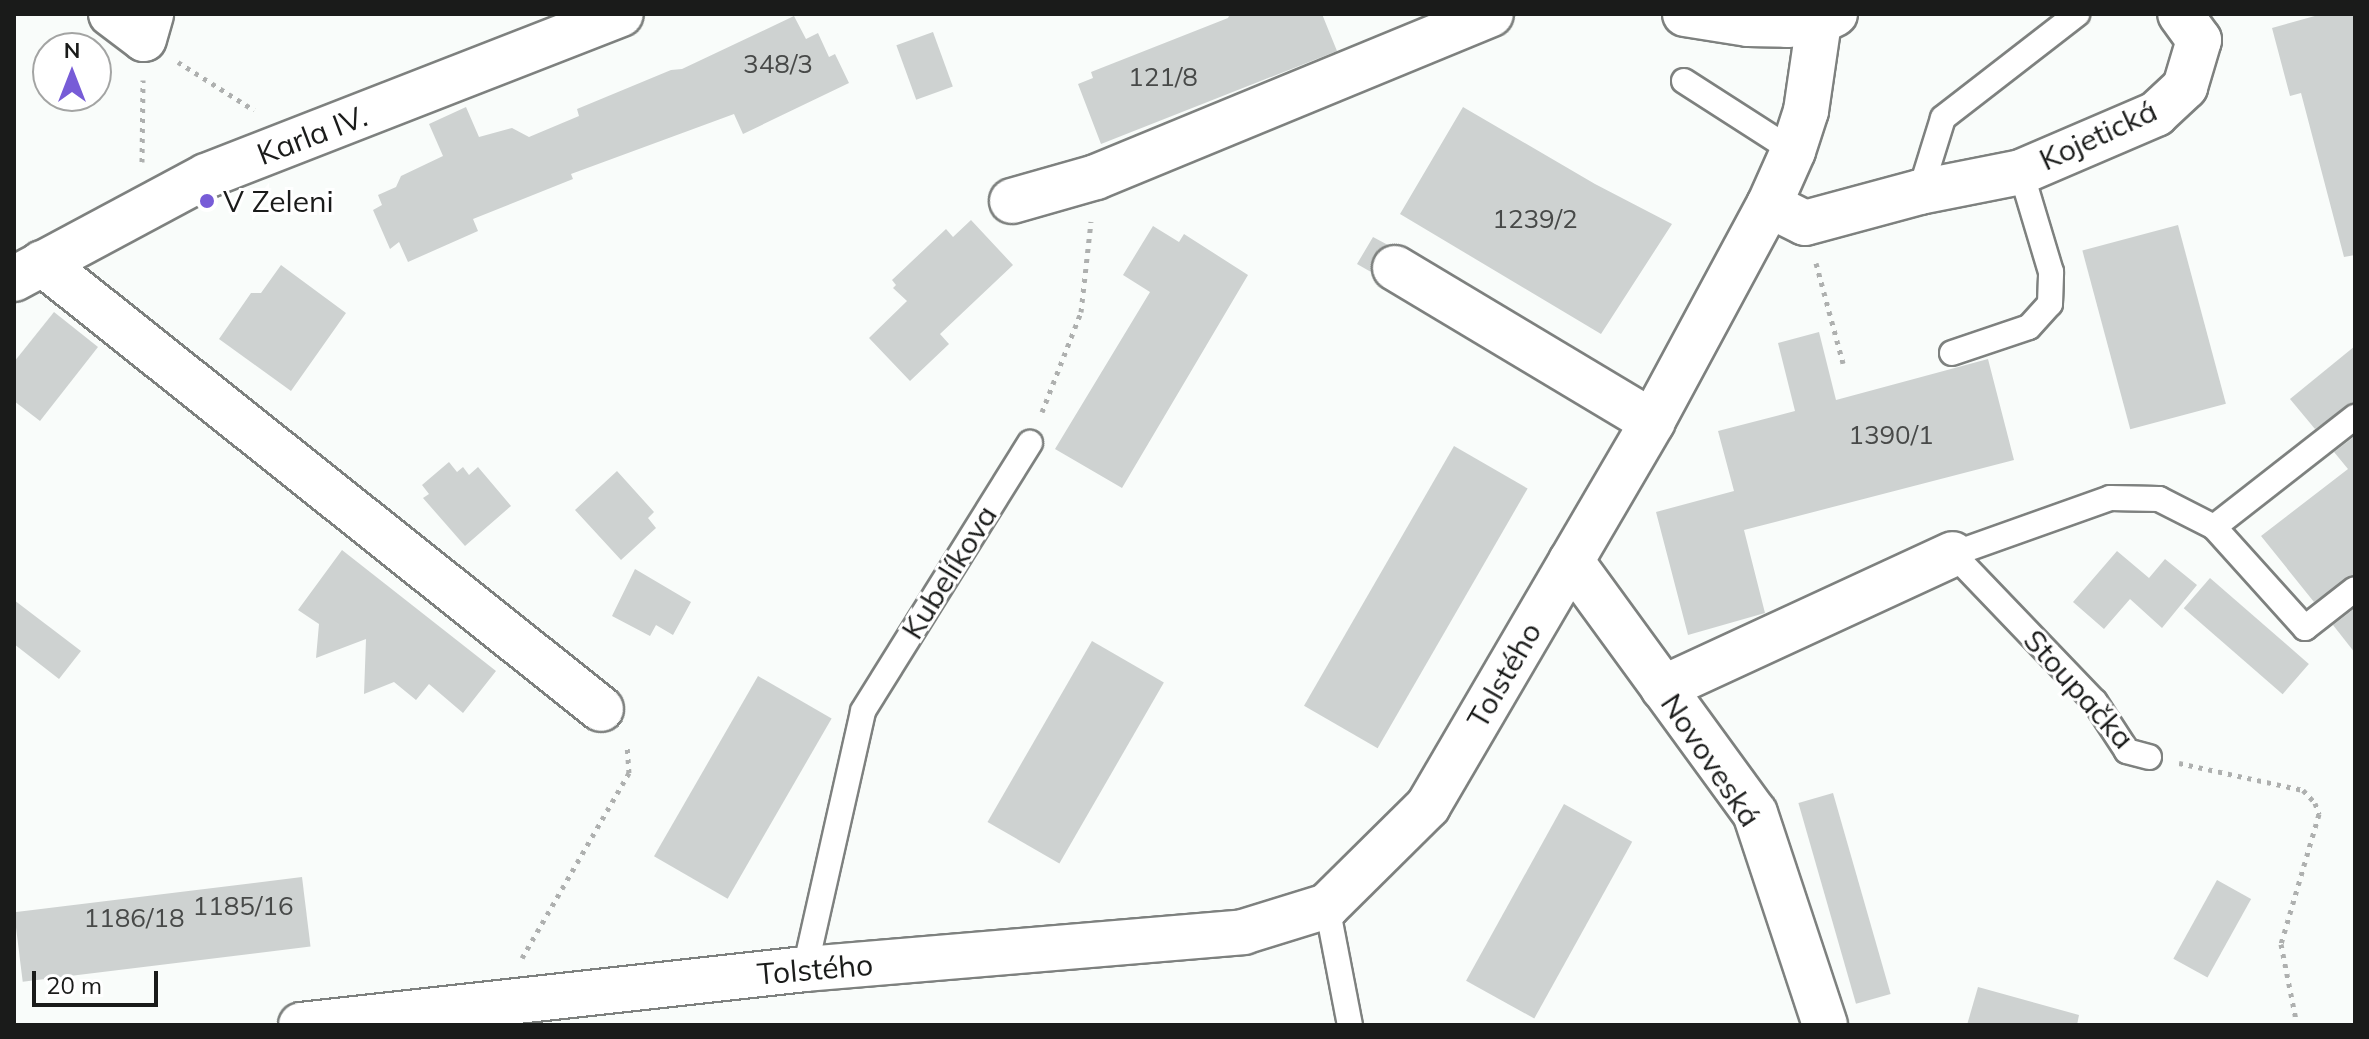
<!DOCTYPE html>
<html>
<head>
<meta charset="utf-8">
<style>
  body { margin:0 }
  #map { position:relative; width:2369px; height:1039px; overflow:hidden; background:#f9fcfa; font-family:Mulish,sans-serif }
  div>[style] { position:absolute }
  .building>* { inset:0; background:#ced2d1; transform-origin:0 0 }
  .path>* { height:5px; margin-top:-2.5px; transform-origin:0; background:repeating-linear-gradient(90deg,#aeb0af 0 4px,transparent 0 10px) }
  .roads { filter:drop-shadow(2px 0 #7e817f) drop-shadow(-2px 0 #7e817f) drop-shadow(0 2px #7e817f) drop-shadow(0 -2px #7e817f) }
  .service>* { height:24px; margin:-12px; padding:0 12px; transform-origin:12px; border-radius:12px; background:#fff }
  .minor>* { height:44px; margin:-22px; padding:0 22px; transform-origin:22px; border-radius:22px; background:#fff }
  .tertiary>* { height:44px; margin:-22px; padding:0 22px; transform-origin:22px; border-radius:22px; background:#fff }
  .dots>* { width:22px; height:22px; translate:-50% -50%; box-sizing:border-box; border:4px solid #fff; border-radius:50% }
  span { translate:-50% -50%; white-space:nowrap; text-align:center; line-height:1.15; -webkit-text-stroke:6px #fff; paint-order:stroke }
  .number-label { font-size:26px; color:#474948 }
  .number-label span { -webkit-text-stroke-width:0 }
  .street-label { font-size:30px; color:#1a1b1a }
  .poi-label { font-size:30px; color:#1a1b1a }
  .left { translate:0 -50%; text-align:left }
  .frame { position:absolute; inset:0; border:16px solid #1a1b1a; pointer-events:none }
  .north { position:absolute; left:32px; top:32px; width:80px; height:80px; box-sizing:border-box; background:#fff; border:2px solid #a3a4a3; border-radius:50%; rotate:0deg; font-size:22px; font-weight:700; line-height:32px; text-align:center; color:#1a1b1a }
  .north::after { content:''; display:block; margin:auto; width:28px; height:36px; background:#775cd7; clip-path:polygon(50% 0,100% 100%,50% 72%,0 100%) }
  .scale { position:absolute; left:32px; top:971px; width:126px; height:36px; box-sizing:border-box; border:4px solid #1a1b1a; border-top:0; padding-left:10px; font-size:24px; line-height:28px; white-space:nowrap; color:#1a1b1a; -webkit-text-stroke:6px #fff; paint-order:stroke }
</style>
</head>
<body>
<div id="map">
  <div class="building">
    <i style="clip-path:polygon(1230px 14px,1322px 14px,1337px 51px,1101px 144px,1078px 84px,1093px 78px,1091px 72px,1228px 18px)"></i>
    <i style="clip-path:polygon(2322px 14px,2355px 14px,2355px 255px,2344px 257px,2301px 93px,2290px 96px,2272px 28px)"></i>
    <i style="clip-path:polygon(794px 16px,806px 39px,818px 33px,829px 57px,835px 54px,849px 83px,743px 134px,734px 114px,571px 174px,573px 179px,473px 219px,478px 231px,408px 262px,399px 242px,390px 249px,373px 210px,382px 205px,378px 195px,396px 187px,401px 176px,443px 156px,429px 124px,466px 107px,479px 137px,512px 128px,529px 137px,579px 116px,577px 109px,671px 70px,682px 69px)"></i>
    <i style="left:933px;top:32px;width:58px;height:39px;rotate:70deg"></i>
    <i style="clip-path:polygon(1463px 107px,1595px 184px,1672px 224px,1601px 334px,1400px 214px)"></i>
    <i style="clip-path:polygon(971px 220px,1013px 265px,940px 334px,949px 344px,910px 381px,869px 338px,907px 301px,893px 288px,896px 285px,892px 280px,946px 229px,953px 237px)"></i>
    <i style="left:2178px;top:225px;width:185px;height:99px;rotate:75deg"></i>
    <i style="clip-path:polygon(1153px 226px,1179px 242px,1184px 234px,1248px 275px,1122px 488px,1055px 449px,1150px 292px,1123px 275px)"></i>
    <i style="clip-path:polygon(1373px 237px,1388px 245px,1374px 255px,1371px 272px,1357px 264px)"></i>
    <i style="clip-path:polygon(281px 265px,346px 313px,291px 391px,219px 339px,251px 293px,261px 293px)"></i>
    <i style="clip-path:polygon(54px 312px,98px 347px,40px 421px,14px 401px,14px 362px)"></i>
    <i style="clip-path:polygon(1819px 332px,1836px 400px,1988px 359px,2014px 460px,1744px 530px,1765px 613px,1688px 635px,1656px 512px,1734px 491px,1718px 431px,1795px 411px,1778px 343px)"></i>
    <i style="clip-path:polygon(2355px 346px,2355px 402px,2315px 429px,2290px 399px)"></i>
    <i style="clip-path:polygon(2355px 436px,2355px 574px,2314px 602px,2261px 536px,2348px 469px,2334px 452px)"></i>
    <i style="left:1454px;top:446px;width:85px;height:300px;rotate:30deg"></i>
    <i style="clip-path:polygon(449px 462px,457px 472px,463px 467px,469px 475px,478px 467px,511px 506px,465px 546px,423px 498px,429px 494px,422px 485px)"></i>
    <i style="clip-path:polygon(617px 471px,654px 512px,648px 518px,656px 528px,621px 560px,575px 510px)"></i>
    <i style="clip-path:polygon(342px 550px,496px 671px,463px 713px,429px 684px,416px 700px,394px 682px,364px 694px,366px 639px,316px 658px,319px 624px,298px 610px)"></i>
    <i style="clip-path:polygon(2117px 551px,2149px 578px,2165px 559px,2197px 585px,2162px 628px,2130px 599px,2104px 629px,2073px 602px)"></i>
    <i style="clip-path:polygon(635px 569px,691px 602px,673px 635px,656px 625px,650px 636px,612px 616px)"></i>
    <i style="left:2210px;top:578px;width:131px;height:40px;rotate:41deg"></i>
    <i style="clip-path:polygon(14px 600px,81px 651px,59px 679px,14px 644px)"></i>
    <i style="clip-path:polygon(2355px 608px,2355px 653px,2333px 625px)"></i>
    <i style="left:1092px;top:641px;width:83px;height:209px;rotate:30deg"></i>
    <i style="left:758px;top:676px;width:85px;height:208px;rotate:30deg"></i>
    <i style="left:1833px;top:793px;width:209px;height:36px;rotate:74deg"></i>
    <i style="left:1564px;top:804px;width:78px;height:202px;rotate:29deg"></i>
    <i style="left:302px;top:877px;width:70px;height:290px;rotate:83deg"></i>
    <i style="left:2217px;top:880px;width:39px;height:90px;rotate:29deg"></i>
    <i style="clip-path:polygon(1978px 987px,2079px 1015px,2077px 1025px,1967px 1025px)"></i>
  </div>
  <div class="path">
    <i style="left:178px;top:62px;width:90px;rotate:32.3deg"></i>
    <i style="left:142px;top:162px;width:82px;rotate:-89.3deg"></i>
    <i style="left:1816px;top:263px;width:104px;rotate:74.9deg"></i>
    <i style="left:1042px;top:412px;width:107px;rotate:-68.7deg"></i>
    <i style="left:1081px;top:312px;width:91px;rotate:-83.7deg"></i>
    <i style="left:2179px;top:763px;width:127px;rotate:12.3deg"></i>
    <i style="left:2303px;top:790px;width:18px;rotate:47deg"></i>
    <i style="left:2315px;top:803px;width:12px;rotate:70deg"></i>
    <i style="left:2319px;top:814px;width:135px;rotate:106.3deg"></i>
    <i style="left:2281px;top:944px;width:83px;rotate:78.8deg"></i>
    <i style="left:522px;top:958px;width:214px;rotate:-60deg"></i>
    <i style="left:629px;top:773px;width:29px;rotate:-94deg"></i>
  </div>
  <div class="roads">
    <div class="service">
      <i style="left:1684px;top:81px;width:130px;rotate:32.7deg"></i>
      <i style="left:1920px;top:192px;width:77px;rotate:-72.7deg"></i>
      <i style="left:1943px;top:118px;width:170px;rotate:-37.8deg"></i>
      <i style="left:1952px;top:353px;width:81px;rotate:-18.7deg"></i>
      <i style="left:2029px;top:327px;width:31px;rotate:-48deg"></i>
      <i style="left:2050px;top:304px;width:32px;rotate:-88deg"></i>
      <i style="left:2051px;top:272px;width:104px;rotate:-106.7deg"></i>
      <i style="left:2214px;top:527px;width:179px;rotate:-38deg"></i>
      <i style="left:2149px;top:757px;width:23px;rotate:-165deg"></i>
      <i style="left:2127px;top:751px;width:59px;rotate:-123.1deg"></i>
      <i style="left:2095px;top:702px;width:205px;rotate:-133.8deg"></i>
      <i style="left:1953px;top:554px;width:167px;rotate:-19.6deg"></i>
      <i style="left:2110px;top:498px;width:49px;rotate:1.2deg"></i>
      <i style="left:2159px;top:499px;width:62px;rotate:27deg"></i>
      <i style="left:2214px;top:527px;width:136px;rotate:48deg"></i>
      <i style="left:2305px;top:628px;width:63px;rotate:-38deg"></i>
      <i style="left:1327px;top:906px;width:121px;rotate:79.1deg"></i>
      <i style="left:805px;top:969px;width:264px;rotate:-77.3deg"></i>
      <i style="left:863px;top:711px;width:316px;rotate:-58.1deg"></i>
    </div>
    <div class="minor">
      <i style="left:111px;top:14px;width:41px;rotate:37.1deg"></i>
      <i style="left:144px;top:39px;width:26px;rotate:-74deg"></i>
      <i style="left:1012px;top:201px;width:87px;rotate:-15.9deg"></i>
      <i style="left:1096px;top:177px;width:427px;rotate:-22.4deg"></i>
      <i style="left:1769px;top:205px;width:40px;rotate:26.6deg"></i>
      <i style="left:1805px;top:223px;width:119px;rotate:-15.1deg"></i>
      <i style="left:1920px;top:192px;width:103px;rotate:-11.2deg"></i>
      <i style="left:2021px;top:172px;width:147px;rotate:-23.2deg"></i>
      <i style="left:2156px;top:114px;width:40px;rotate:-43deg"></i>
      <i style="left:2185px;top:87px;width:49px;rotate:-73.4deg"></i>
      <i style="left:2199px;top:40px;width:32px;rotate:-126deg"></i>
      <i style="left:42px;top:263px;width:715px;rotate:38.58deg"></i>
      <i style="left:1395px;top:268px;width:300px;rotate:30.9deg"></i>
      <i style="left:1571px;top:561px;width:312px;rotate:53.9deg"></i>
      <i style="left:1755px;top:813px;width:223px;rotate:71.7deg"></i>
      <i style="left:1663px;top:688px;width:319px;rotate:-24.8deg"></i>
      <i style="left:301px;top:1025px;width:507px;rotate:-6.34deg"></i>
      <i style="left:805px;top:969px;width:440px;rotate:-4.8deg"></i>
      <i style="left:1243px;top:932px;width:88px;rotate:-17.2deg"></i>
      <i style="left:1327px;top:906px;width:142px;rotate:-44.7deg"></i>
      <i style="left:1428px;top:806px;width:445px;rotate:-59.7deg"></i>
      <i style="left:1652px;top:422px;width:247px;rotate:-61.7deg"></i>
      <i style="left:1769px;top:205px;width:59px;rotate:-66deg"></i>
      <i style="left:1793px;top:151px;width:42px;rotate:-72deg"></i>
      <i style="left:1806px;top:111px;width:90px;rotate:-81.7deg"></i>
    </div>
    <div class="tertiary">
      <i style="left:1685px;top:14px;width:64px;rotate:9deg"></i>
      <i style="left:1748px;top:24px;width:39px;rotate:1deg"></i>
      <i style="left:1787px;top:25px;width:32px;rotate:-5deg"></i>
      <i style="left:1819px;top:22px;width:18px;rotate:-27deg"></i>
      <i style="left:14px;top:279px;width:218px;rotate:-28.2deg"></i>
      <i style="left:206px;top:176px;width:445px;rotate:-21.3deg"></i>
    </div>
  </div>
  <div class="dots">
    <i style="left:207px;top:201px;background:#775cd7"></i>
  </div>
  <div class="number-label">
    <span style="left:778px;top:64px">348/3</span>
    <span style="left:1163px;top:77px">121/8</span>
    <span style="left:1535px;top:219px">1239/2</span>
    <span style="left:1891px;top:435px">1390/1</span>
    <span style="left:243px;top:906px">1185/16</span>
    <span style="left:134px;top:918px">1186/18</span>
  </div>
  <div class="street-label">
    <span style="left:312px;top:135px;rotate:-21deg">Karla IV.</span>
    <span style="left:2098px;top:135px;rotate:-25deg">Kojetická</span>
    <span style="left:949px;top:572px;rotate:-58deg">Kubelíkova</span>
    <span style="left:1504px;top:675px;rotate:-60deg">Tolstého</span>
    <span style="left:2079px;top:689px;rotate:48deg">Stoupačka</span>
    <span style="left:1711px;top:760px;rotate:56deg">Novoveská</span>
    <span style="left:815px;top:969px;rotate:-5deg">Tolstého</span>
  </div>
  <div class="poi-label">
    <span class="left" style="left:223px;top:201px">V Zeleni</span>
  </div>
  <div class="frame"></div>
  <div class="north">N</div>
  <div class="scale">20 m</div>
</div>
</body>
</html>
